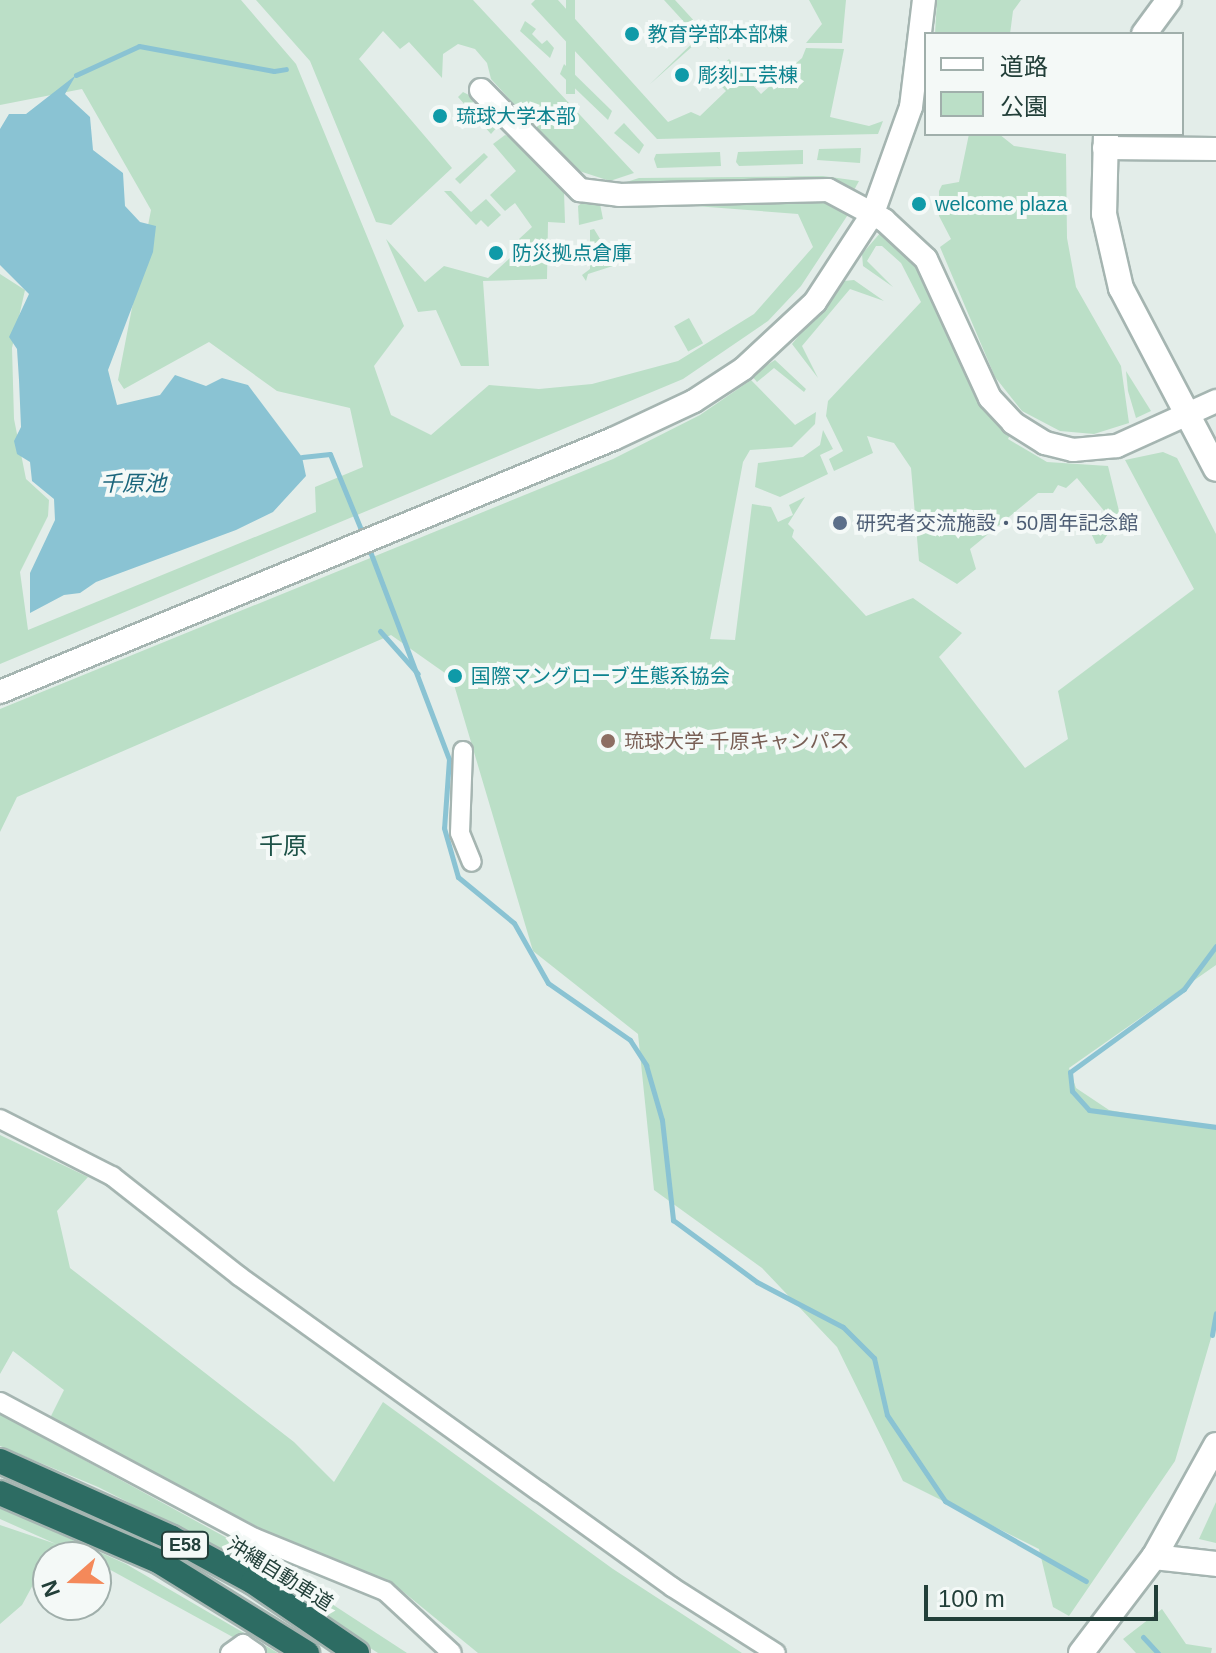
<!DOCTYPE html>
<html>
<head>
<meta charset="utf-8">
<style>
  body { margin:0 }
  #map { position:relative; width:1216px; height:1653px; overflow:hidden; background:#e3ede9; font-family:Helvetica,"Noto Sans JP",sans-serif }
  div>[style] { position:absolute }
  .green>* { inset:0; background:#bbdfc7; transform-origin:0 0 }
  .water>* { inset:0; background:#8ac3d3 }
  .stream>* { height:5px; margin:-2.5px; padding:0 2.5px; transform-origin:2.5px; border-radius:2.5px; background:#8ac3d3 }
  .roads { filter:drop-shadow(2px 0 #a5b5b1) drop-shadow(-2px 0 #a5b5b1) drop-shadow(0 2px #a5b5b1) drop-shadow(0 -2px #a5b5b1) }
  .minor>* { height:18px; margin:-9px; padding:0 9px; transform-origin:9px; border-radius:9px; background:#fff }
  .tertiary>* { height:22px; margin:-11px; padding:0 11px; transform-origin:11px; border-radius:11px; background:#fff }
  .secondary>* { height:24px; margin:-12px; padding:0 12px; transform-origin:12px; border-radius:12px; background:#fff }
  .motorway>* { height:24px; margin:-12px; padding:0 12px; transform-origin:12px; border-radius:12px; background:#2d6c63 }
  .dots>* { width:22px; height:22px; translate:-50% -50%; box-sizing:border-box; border:4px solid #f4f9f7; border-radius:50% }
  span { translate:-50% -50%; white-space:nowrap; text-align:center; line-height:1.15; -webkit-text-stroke:8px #f4f9f7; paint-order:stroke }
  .shield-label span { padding:2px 6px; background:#f4f9f7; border:2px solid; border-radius:6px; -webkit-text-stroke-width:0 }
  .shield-label { font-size:18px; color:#223f39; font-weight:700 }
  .culture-label { font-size:20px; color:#0d838f }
  .left { translate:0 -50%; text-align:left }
  .service-label { font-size:20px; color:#4e5e75 }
  .education-label { font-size:20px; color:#785e54 }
  .street-label { font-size:20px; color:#223f39 }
  .water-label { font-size:22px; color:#1b667c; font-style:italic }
  .quarter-label { font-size:24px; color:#1d5248 }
  .legend { position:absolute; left:924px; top:32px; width:260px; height:104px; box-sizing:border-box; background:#f4f9f7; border:2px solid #a0afab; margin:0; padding:10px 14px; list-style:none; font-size:24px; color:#223f39 }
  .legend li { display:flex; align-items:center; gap:16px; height:40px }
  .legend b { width:40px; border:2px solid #a0afab }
  .north { position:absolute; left:32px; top:1541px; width:80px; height:80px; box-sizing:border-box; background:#f4f9f7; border:2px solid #a0afab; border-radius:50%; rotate:250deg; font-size:22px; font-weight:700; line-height:32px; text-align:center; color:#223f39 }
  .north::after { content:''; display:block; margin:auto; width:28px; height:36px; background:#f4895a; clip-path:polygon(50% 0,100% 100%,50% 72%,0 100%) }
  .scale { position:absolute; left:924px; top:1585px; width:234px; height:36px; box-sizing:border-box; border:4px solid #223f39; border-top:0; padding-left:10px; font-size:24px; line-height:28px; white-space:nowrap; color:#223f39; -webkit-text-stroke:6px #f4f9f7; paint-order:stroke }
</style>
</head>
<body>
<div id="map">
  <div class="green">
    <i style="clip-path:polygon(0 0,241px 0,296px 64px,404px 326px,374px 366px,391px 415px,431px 435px,489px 385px,539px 389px,592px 384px,678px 361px,754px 314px,813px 247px,798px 214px,669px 204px,817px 197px,851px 210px,801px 286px,768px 321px,683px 379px,0 664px,0 274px,25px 290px,12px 348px,14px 419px,26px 479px,49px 500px,48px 516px,20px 572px,28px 630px,316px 512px,315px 487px,363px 467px,350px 408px,277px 391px,209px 342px,124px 389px,118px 380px,151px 210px,82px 89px,0 105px)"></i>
    <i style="clip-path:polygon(256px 0,473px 0,634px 173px,610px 181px,573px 169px,491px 79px,487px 63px,475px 49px,458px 44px,443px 54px,442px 78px,409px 42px,400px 49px,383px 31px,359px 59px,452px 168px,391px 225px,376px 222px,310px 61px)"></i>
    <i style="clip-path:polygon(535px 0,558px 0,668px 122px,691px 112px,700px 116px,726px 91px,711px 75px,729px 59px,761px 94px,802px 58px,806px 48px,844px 49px,830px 117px,869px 126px,883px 121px,878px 134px,657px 139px,531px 4px)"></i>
    <i style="left:566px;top:0;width:9px;height:94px"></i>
    <i style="clip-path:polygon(664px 0,675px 0,697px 24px,687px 33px,681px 28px,685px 23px)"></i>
    <i style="clip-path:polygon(809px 0,846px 0,842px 43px,806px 43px,822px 24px)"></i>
    <i style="clip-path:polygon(937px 0,1021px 0,1013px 11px,1010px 34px,935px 34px)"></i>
    <i style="clip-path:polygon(525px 21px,536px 29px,532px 34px,542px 44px,547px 40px,554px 48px,550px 58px,520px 31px)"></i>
    <i style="clip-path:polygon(704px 32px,720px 50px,704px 36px,649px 85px)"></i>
    <i style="clip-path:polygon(564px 64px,612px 111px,608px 120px,560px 74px)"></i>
    <i style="clip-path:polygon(463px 92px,477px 99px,471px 106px,488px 125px,496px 118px,498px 126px,491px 134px,458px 97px)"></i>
    <i style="clip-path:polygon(624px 123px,644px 145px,639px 154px,614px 133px)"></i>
    <i style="clip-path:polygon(969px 134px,999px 134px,1014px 146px,1066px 154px,1067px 238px,1076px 287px,1121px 366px,1129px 423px,1094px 434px,1060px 431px,1022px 411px,995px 377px,940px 247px,951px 239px,939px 216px,939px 191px,942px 185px,959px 182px)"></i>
    <i style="clip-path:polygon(505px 135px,514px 138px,564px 191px,565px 223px,548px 222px,547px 279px,483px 281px,489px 366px,461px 366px,436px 310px,418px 312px,386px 239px,425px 282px,444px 266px,488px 278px,523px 246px,519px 239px,532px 227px,515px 203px,505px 211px,490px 195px,516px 171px,493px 144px)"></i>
    <i style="clip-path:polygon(861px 148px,860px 163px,817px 160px,819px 149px)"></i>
    <i style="clip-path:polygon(803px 150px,803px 164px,739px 166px,736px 162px,738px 152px)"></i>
    <i style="clip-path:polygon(720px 152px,721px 166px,657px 168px,654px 159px,656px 154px)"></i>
    <i style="clip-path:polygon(484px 153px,488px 157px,460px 184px,455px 179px)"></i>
    <i style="clip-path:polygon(823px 176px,859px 181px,853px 192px,614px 186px,639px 178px)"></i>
    <i style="clip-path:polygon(444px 191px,451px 191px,471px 212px,486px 199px,501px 215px,488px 227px,481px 220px,476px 225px)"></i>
    <i style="clip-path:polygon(584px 201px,600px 204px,603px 219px,579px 225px,578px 206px)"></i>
    <i style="clip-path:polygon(594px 229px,616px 265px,588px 274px,586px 281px,582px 275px,590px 269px,590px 230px)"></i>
    <i style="clip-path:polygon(881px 232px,913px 258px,973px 390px,1010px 435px,1008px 439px,1047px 462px,1108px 466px,1120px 515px,1102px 543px,1096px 544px,1091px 533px,1110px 518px,1077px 478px,1066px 488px,1058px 485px,1053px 493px,1038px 493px,970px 549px,976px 569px,957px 584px,919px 561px,911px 468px,894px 443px,867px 436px,873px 453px,834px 471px,829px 459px,843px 451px,826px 416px,828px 401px,921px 302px,901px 263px,882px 246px,876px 246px,867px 261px,893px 287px,863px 266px,862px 254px)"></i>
    <i style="clip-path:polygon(854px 280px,884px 301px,850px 289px,802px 346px,818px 378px,792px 344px,844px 281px)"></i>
    <i style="left:689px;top:318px;width:29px;height:17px;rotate:61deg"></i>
    <i style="clip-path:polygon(775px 360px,806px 389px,804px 392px,774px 368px,757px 382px,751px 375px)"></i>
    <i style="clip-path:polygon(1126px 371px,1151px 411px,1136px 418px,1128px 391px)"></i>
    <i style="clip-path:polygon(751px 380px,795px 425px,816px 412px,815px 424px,792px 447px,750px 450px,743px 462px,710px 639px,735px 640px,752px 504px,771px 507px,778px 522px,793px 515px,789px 505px,805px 497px,788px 524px,794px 530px,792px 537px,866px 616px,913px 598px,962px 633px,939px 657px,1025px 768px,1068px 739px,1058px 691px,1194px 589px,1125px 460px,1163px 452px,1177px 458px,1216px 534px,1216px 965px,1069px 1068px,1076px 1088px,1109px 1110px,1216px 1129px,1216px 1321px,1175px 1461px,1069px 1616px,1053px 1607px,1039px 1549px,903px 1481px,837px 1347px,762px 1268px,654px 1190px,638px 1034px,533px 951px,452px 678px,391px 635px,17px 797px,0 832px,0 709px,613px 459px,700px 415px)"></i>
    <i style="clip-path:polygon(823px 430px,833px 449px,820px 455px,828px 474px,780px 497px,755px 487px,758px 463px,803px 457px,820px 445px)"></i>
    <i style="clip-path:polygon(0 1135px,88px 1177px,57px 1211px,70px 1268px,294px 1442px,334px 1482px,383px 1402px,613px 1569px,742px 1653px,478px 1653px,401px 1590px,315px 1556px,49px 1420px,64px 1390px,13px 1351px,0 1374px)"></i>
    <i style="clip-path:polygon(0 1414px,249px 1550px,407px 1653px,378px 1653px,201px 1539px,98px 1487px,0 1446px)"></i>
    <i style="clip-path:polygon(1216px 1502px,1216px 1543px,1199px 1539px)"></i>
    <i style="clip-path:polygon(0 1507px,126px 1564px,278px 1653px,262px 1653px,96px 1562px,96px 1557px,61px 1546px,48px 1557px,22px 1605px,0 1624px,0 1525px,56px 1544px,0 1519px)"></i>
    <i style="clip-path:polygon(1162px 1609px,1186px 1644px,1212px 1648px,1211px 1653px,1136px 1653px,1123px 1639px)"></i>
  </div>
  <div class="water">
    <i style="clip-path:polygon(76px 75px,65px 94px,90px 117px,93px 150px,123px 173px,125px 206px,140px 222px,156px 226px,153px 252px,108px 370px,117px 405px,160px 395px,175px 375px,206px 386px,222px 378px,248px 385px,302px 457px,306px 476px,273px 512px,236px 530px,96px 582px,80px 593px,64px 595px,30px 613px,30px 573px,55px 520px,54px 499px,32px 481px,30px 462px,17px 454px,14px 441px,21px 427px,19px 380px,17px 349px,9px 337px,29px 294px,0 265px,0 129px,9px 114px,26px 114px)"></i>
  </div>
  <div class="stream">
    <i style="left:76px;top:75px;width:69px;rotate:-24.7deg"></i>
    <i style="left:139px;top:46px;width:137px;rotate:10.5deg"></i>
    <i style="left:274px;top:71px;width:12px;rotate:-9deg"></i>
    <i style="left:302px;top:457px;width:28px;rotate:-6deg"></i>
    <i style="left:330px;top:454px;width:90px;rotate:67.7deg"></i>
    <i style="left:368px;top:546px;width:228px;rotate:69.2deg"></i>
    <i style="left:449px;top:759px;width:69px;rotate:94.1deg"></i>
    <i style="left:444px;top:828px;width:51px;rotate:74.1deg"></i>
    <i style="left:458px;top:877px;width:72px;rotate:39.4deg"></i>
    <i style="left:514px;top:923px;width:69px;rotate:60.5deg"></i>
    <i style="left:548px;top:983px;width:100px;rotate:34.8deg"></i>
    <i style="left:630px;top:1040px;width:30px;rotate:57deg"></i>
    <i style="left:646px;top:1065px;width:57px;rotate:73.8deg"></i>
    <i style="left:662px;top:1120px;width:101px;rotate:83.7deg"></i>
    <i style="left:673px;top:1220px;width:104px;rotate:36.4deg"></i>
    <i style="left:757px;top:1282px;width:97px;rotate:27.6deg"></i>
    <i style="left:843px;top:1327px;width:44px;rotate:45deg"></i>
    <i style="left:874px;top:1358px;width:58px;rotate:77.2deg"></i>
    <i style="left:887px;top:1415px;width:104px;rotate:56deg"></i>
    <i style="left:945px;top:1501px;width:162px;rotate:29.6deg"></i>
    <i style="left:380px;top:631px;width:57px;rotate:48.5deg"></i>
    <i style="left:1216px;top:946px;width:54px;rotate:126.7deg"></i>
    <i style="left:1184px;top:989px;width:141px;rotate:143.9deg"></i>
    <i style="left:1070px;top:1072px;width:19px;rotate:84deg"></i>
    <i style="left:1072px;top:1091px;width:25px;rotate:48deg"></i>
    <i style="left:1089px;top:1110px;width:128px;rotate:7.6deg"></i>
    <i style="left:1212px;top:1335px;width:22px;rotate:-80deg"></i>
    <i style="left:1143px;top:1637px;width:22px;rotate:47deg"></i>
  </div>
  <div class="roads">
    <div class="minor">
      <i style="left:463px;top:751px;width:82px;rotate:92.1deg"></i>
      <i style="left:460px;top:833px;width:31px;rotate:68deg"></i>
      <i style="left:0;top:1119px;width:126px;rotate:27deg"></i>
      <i style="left:112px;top:1176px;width:162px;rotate:38.2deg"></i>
      <i style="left:239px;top:1276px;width:370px;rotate:35.7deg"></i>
      <i style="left:540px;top:1492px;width:163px;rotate:35.7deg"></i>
      <i style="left:672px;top:1587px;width:123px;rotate:32.4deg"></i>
      <i style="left:0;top:1402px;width:289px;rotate:28.1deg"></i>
      <i style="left:255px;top:1538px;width:140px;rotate:22.2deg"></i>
      <i style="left:385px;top:1591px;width:91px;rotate:42.8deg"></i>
      <i style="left:230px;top:1653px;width:16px;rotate:-35deg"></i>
      <i style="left:243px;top:1644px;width:16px;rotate:35deg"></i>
    </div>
    <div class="tertiary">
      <i style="left:481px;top:90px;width:141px;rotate:45.3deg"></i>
      <i style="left:580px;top:190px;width:39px;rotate:7deg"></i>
      <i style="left:619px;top:195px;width:209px;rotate:-1.4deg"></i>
      <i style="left:828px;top:190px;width:64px;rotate:28.2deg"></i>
      <i style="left:884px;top:220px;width:57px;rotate:42.9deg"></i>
      <i style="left:926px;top:259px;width:153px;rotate:65.3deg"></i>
      <i style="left:990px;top:398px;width:34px;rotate:47deg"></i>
      <i style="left:1013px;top:423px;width:38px;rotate:32deg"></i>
      <i style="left:1045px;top:443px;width:29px;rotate:14deg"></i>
      <i style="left:1073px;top:450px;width:44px;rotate:-5.2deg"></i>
      <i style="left:1117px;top:446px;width:109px;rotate:-24.4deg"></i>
      <i style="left:1104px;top:148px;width:112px;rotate:0.5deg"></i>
      <i style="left:0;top:692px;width:663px;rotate:-22.43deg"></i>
      <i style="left:613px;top:439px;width:89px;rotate:-25.1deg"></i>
      <i style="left:694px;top:401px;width:59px;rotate:-33.1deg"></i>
      <i style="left:743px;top:369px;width:98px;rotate:-42.9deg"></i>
      <i style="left:815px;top:302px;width:106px;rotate:-56.9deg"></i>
      <i style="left:873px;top:213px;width:113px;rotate:-70.3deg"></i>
      <i style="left:911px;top:107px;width:108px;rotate:-83.1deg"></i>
    </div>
    <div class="secondary">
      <i style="left:1144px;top:34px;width:42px;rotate:-53.7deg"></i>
      <i style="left:1106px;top:134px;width:80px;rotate:91.4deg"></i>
      <i style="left:1104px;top:214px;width:76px;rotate:77.1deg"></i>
      <i style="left:1121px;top:288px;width:204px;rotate:62.3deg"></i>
      <i style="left:1154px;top:1557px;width:62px;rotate:6.4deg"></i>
      <i style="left:1081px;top:1653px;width:121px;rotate:-52.8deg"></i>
      <i style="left:1154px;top:1557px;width:128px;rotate:-61deg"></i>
    </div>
    <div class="motorway">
      <i style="left:0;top:1461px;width:188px;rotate:24.1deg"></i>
      <i style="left:172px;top:1538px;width:92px;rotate:28.5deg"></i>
      <i style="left:253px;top:1582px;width:126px;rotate:34.3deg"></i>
      <i style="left:0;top:1493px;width:174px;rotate:23.3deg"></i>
      <i style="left:160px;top:1562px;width:173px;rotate:31.8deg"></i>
    </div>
  </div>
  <div class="dots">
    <i style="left:632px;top:34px;background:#0f9aa8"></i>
    <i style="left:682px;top:75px;background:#0f9aa8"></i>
    <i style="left:440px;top:116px;background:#0f9aa8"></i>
    <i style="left:919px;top:204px;background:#0f9aa8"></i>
    <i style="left:496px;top:253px;background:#0f9aa8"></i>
    <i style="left:840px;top:523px;background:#5c6f8a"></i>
    <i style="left:455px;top:676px;background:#0f9aa8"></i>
    <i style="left:608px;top:741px;background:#8d6e63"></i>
  </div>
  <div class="shield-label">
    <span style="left:185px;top:1545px">E58</span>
  </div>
  <div class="culture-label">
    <span class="left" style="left:648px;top:34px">教育学部本部棟</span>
    <span class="left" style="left:698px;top:75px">彫刻工芸棟</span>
    <span class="left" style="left:456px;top:116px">琉球大学本部</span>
    <span class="left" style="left:935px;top:204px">welcome plaza</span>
    <span class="left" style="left:512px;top:253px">防災拠点倉庫</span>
    <span class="left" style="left:471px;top:676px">国際マングローブ生態系協会</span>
  </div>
  <div class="service-label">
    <span class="left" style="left:856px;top:523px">研究者交流施設・50周年記念館</span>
  </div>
  <div class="education-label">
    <span class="left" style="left:624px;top:741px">琉球大学 千原キャンパス</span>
  </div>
  <div class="street-label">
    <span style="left:280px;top:1574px;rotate:32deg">沖縄自動車道</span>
  </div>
  <div class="water-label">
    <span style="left:133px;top:484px">千原池</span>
  </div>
  <div class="quarter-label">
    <span style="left:283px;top:846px">千原</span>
  </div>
  <ul class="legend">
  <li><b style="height:10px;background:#fff"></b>道路</li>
  <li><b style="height:22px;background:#bbdfc7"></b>公園</li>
  </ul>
  <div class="north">N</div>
  <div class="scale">100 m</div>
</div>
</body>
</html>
